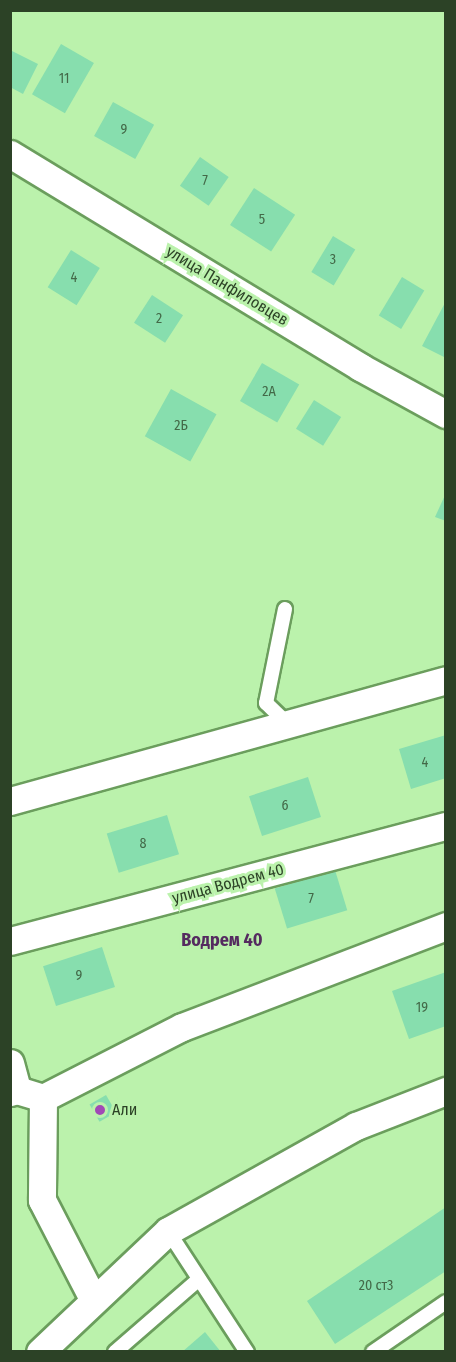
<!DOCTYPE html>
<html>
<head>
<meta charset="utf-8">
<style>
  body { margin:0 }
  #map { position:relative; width:456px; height:1362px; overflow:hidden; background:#bbf2ac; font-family:"Fira Sans Condensed",sans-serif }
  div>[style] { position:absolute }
  .building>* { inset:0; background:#87deae; transform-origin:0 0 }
  .roads { filter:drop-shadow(2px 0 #6b9e5d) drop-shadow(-2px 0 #6b9e5d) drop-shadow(0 2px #6b9e5d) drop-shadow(0 -2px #6b9e5d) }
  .lane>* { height:14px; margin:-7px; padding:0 7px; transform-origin:7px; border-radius:7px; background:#fff }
  .street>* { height:27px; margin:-13.5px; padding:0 13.5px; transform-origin:13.5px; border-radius:13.5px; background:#fff }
  .dots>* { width:16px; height:16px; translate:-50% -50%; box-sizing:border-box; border:3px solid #bbf2ac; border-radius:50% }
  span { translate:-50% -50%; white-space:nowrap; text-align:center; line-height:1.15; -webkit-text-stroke:6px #bbf2ac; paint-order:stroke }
  .number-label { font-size:14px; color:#436948 }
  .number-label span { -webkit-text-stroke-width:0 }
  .street-label { font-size:16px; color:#2c4226 }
  .poi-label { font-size:16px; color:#2c4226 }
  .left { translate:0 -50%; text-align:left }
  .neighbourhood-label { font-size:18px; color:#552b60; font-weight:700 }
  .frame { position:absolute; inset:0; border:12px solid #2c4226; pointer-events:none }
</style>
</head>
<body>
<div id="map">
  <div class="building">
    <i style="left:61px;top:44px;width:38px;height:58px;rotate:30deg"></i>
    <i style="clip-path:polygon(10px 50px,38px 64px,23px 94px,10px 87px)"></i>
    <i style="left:113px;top:102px;width:47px;height:39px;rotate:29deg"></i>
    <i style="left:200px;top:157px;width:35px;height:35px;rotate:35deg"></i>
    <i style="left:254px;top:188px;width:49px;height:44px;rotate:33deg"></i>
    <i style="left:333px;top:236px;width:26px;height:42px;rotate:31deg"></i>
    <i style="left:71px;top:250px;width:34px;height:44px;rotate:32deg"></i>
    <i style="left:402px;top:277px;width:26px;height:45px;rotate:31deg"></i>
    <i style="left:152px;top:295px;width:37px;height:33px;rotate:33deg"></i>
    <i style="clip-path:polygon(446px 301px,446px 354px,444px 357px,422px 346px)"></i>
    <i style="left:262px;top:363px;width:43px;height:44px;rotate:30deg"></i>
    <i style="left:171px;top:389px;width:52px;height:54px;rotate:29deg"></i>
    <i style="left:314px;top:400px;width:32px;height:34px;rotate:32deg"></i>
    <i style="clip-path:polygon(446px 493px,446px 521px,435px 517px)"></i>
    <i style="clip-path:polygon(446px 735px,446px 778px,411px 789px,399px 749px)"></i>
    <i style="left:308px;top:777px;width:42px;height:62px;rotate:72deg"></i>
    <i style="left:167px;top:815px;width:41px;height:63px;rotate:73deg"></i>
    <i style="left:335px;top:870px;width:42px;height:63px;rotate:73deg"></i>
    <i style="left:102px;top:947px;width:42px;height:62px;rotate:72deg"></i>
    <i style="clip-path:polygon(446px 972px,446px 1026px,409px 1039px,392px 991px)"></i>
    <i style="left:106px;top:1095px;width:20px;height:19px;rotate:60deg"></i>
    <i style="clip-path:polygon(446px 1207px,446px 1271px,335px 1344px,307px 1301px)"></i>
    <i style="clip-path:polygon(205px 1332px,221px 1352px,182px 1352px)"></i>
  </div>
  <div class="roads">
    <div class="lane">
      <i style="left:285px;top:609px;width:96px;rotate:101.4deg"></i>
      <i style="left:266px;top:703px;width:30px;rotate:44deg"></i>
      <i style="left:168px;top:1231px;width:145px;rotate:56.9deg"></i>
      <i style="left:115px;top:1352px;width:111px;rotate:-41deg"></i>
      <i style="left:373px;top:1352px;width:88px;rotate:-34.4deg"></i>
    </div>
    <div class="street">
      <i style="left:10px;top:154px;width:410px;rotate:31.3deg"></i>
      <i style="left:360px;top:367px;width:98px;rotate:28.7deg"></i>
      <i style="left:10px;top:801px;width:452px;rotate:-15.5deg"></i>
      <i style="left:10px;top:941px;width:451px;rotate:-14.8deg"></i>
      <i style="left:10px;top:1063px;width:28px;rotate:75deg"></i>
      <i style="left:10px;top:1092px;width:7px;rotate:-16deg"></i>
      <i style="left:17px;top:1090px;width:27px;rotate:17deg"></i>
      <i style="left:43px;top:1098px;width:156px;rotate:-27.1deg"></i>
      <i style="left:182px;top:1027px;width:283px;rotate:-20.9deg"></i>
      <i style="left:43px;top:1098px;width:102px;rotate:90.6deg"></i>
      <i style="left:42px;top:1200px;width:111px;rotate:62.7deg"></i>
      <i style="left:40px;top:1352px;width:176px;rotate:-43.4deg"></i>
      <i style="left:168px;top:1231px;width:215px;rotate:-29.2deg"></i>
      <i style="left:356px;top:1126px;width:97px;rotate:-21.3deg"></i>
    </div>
  </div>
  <div class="dots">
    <i style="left:100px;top:1110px;background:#a049b6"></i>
  </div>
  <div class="number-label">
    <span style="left:64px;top:79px">11</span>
    <span style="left:124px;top:130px">9</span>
    <span style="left:205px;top:181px">7</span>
    <span style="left:262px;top:220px">5</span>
    <span style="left:333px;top:260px">3</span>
    <span style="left:74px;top:278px">4</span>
    <span style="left:159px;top:319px">2</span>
    <span style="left:269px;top:392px">2А</span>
    <span style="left:181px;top:426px">2Б</span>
    <span style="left:425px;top:763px">4</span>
    <span style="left:285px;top:806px">6</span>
    <span style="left:143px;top:844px">8</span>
    <span style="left:311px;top:899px">7</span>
    <span style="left:79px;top:976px">9</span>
    <span style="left:422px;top:1008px">19</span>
    <span style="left:376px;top:1286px">20 ст3</span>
  </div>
  <div class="street-label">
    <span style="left:227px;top:286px;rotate:31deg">улица Панфиловцев</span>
    <span style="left:228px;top:884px;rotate:-15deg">улица Водрем 40</span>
  </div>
  <div class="poi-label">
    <span class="left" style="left:112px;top:1110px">Али</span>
  </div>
  <div class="neighbourhood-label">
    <span style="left:222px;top:940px">Водрем 40</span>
  </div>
  <div class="frame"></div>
</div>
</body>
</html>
